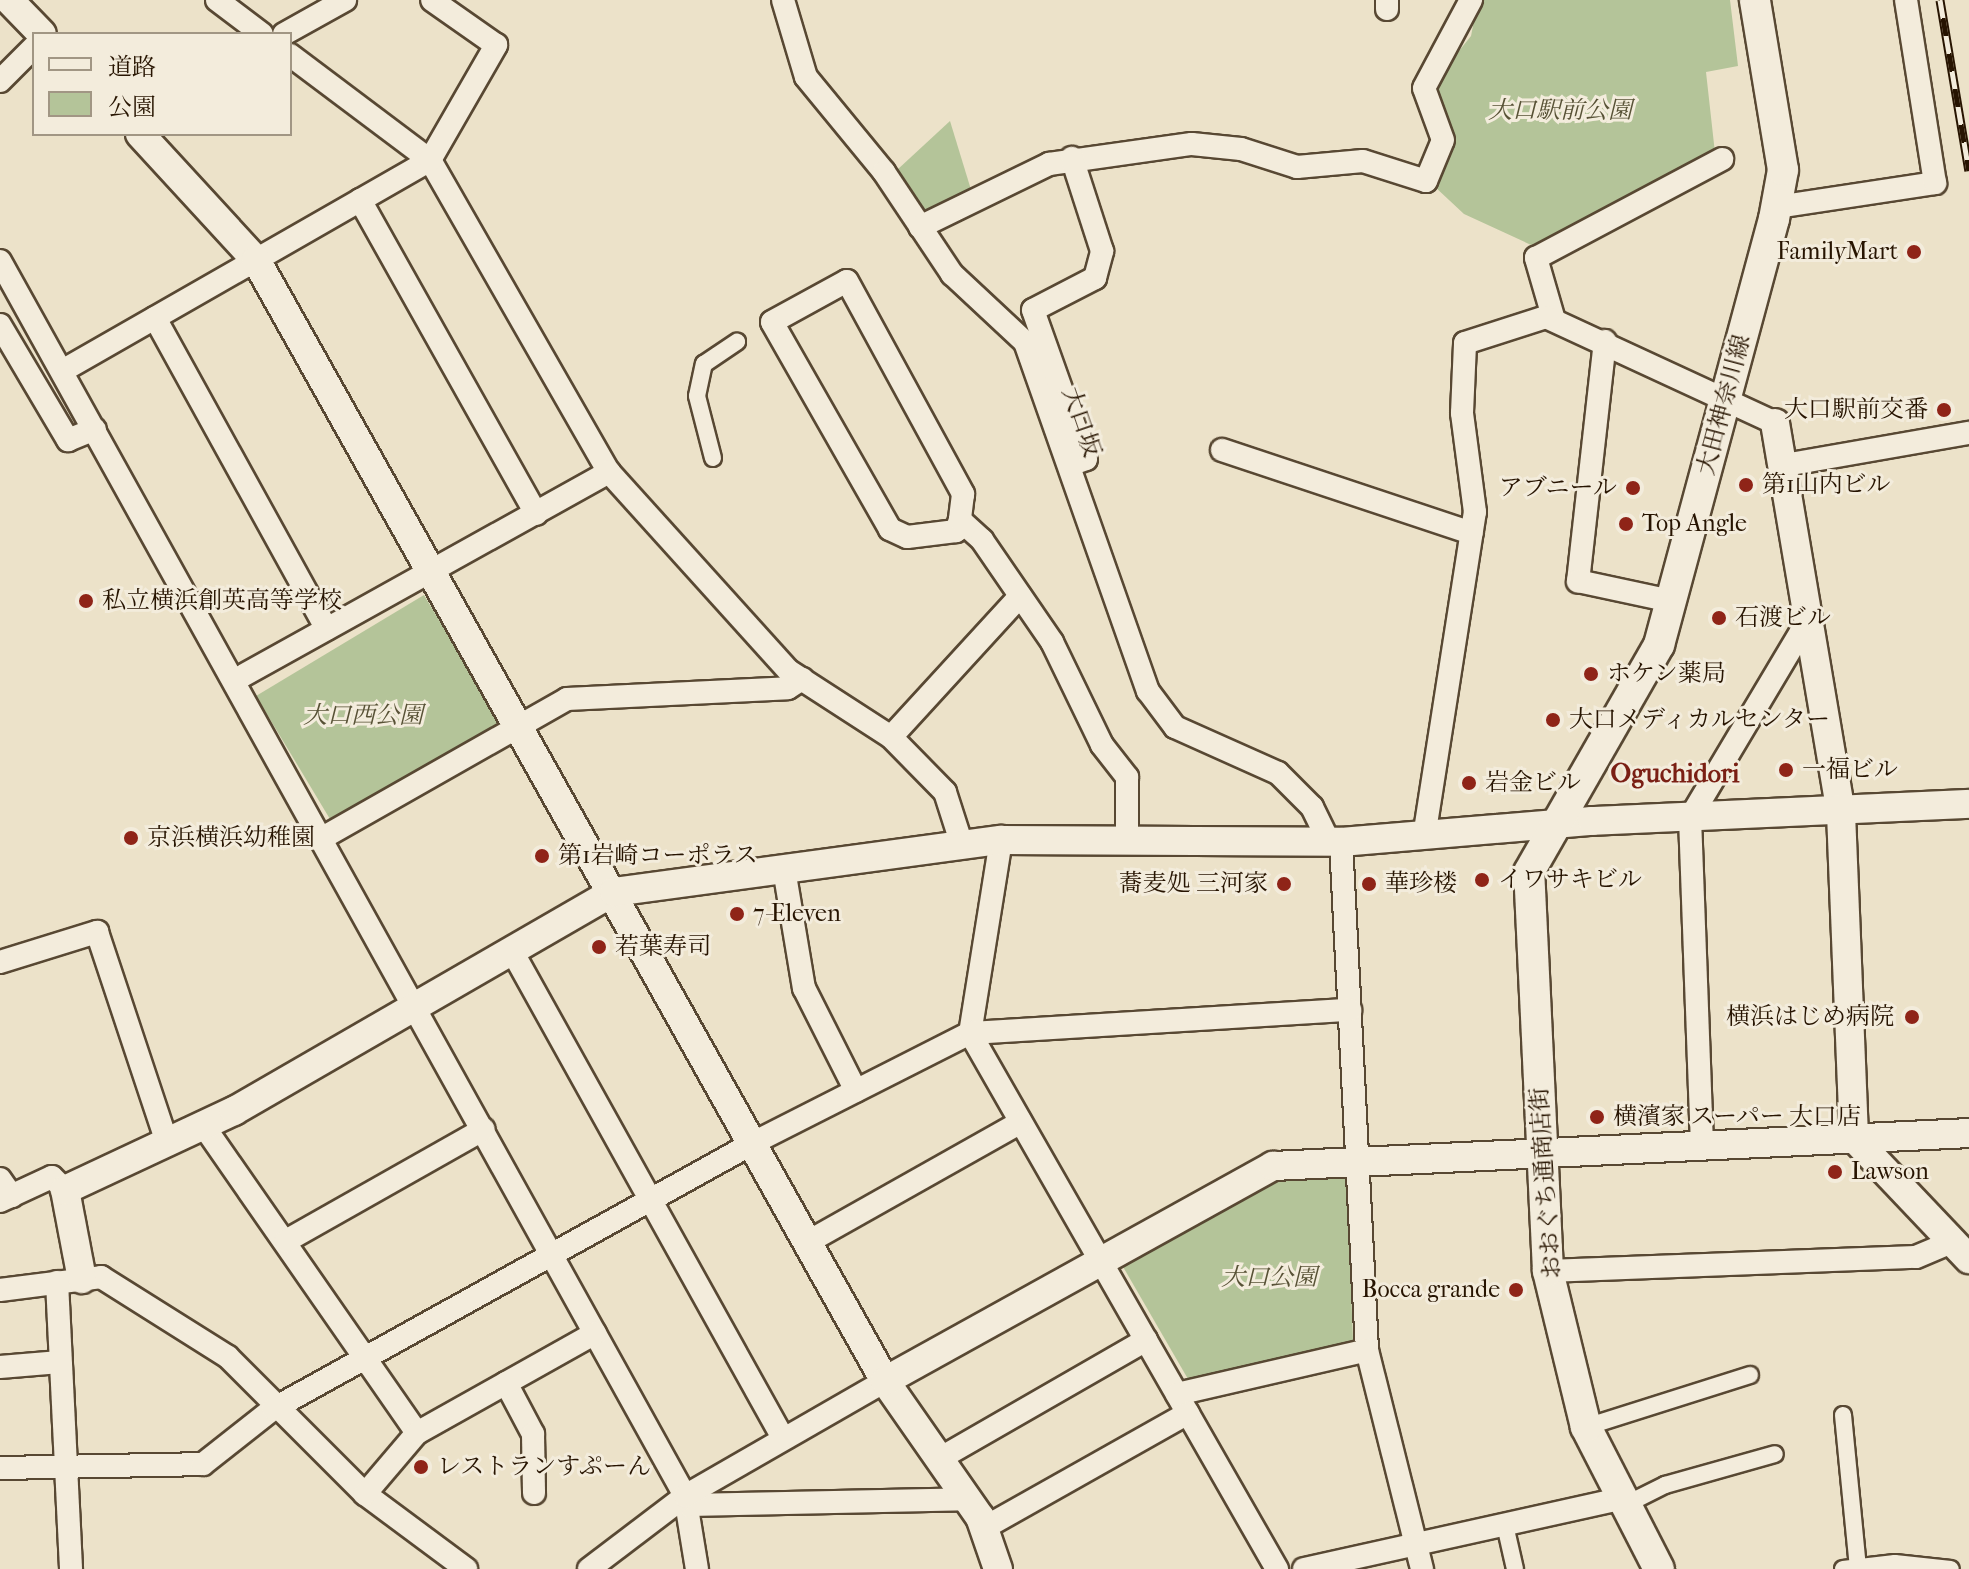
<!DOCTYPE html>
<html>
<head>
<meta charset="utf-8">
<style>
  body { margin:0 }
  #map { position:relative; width:1969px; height:1569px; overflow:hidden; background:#ece2c9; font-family:"IM FELL French Canon","Noto Serif JP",serif }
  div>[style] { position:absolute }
  .green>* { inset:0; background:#b4c499; transform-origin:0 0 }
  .roads { filter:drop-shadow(2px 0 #584833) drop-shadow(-2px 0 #584833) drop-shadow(0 2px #584833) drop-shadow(0 -2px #584833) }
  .pedestrian>* { height:16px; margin:-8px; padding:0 8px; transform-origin:8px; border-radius:8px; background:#f3ecdc }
  .minor>* { height:22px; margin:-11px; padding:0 11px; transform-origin:11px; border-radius:11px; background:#f3ecdc }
  .tertiary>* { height:28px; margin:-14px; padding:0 14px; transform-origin:14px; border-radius:14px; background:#f3ecdc }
  .secondary>* { height:30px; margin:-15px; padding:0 15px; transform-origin:15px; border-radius:15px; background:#f3ecdc }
  .rail>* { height:9px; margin-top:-4.5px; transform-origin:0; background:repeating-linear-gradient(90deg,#f3ecdc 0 18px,#271401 0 36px); box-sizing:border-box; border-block:2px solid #271401 }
  .dots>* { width:22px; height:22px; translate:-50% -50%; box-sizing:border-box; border:4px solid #f3ecdc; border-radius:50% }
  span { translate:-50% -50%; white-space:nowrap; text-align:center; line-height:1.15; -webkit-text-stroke:6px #f3ecdc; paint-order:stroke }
  .park-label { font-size:24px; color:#585236; font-style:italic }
  .poi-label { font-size:24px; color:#271401 }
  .right { translate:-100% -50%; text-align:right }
  .left { translate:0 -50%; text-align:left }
  .street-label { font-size:24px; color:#271401 }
  .neighbourhood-label { font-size:26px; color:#7a1f14; font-weight:700 }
  .legend { position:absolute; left:32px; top:32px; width:260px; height:104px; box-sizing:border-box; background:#f3ecdc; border:2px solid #a19684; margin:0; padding:10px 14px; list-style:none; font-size:24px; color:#271401 }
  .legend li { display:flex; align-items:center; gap:16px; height:40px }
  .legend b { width:40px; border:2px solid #a19684 }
</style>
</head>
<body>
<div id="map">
  <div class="green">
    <i style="clip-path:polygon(1478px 0,1730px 0,1738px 66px,1706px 72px,1715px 153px,1540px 249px,1464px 214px,1434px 186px,1431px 86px,1471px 36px)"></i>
    <i style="clip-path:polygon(950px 121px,972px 193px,924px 210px,897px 170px)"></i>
    <i style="left:424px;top:595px;width:150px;height:196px;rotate:59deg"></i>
    <i style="clip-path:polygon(1347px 1178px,1353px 1341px,1188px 1379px,1122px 1265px,1281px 1179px)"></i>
  </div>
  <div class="roads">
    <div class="pedestrian">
      <i style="left:713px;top:458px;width:64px;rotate:-104.5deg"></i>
      <i style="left:697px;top:396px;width:33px;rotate:-78deg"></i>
      <i style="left:704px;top:364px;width:40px;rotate:-34deg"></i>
      <i style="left:1843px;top:1415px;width:153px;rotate:84.4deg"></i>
      <i style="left:1586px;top:1427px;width:172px;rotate:-17.6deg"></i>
      <i style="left:1625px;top:1505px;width:45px;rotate:-26.6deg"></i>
      <i style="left:1665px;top:1485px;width:114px;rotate:-15.7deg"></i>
      <i style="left:1505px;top:1525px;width:45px;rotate:77.2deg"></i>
      <i style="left:1843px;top:1569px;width:52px;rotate:-6.6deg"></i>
      <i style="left:1895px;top:1563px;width:56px;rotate:6.1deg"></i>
    </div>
    <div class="minor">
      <i style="left:217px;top:0;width:56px;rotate:37.1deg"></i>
      <i style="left:783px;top:0;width:80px;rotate:73.4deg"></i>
      <i style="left:806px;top:77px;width:123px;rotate:50.6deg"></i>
      <i style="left:884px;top:172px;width:123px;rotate:56.3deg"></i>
      <i style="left:952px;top:274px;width:100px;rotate:43deg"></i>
      <i style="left:1025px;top:342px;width:370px;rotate:70.6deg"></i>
      <i style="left:1148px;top:691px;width:45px;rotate:53.1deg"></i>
      <i style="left:1175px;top:727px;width:113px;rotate:24.1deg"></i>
      <i style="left:1278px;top:773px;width:48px;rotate:45deg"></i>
      <i style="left:1312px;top:807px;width:39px;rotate:64deg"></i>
      <i style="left:1387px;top:0;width:9px;rotate:90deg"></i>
      <i style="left:284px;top:34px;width:70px;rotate:-29.1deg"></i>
      <i style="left:290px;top:55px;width:175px;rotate:36.9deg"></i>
      <i style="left:430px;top:160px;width:360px;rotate:60.2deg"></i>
      <i style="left:609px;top:472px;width:268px;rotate:47.9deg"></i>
      <i style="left:789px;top:671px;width:121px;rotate:32.9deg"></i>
      <i style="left:891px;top:737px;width:77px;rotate:45.5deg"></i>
      <i style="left:945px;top:792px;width:56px;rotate:72.2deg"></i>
      <i style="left:0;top:81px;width:48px;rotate:-45deg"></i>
      <i style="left:360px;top:200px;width:360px;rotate:60.7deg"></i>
      <i style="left:1777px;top:207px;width:160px;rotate:-8.6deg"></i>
      <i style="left:1935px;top:183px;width:185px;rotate:-99deg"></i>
      <i style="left:920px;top:227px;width:144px;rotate:-26deg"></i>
      <i style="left:1049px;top:164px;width:144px;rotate:-8deg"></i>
      <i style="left:1192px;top:144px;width:49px;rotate:5.8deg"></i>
      <i style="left:1241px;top:149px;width:59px;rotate:17.8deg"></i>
      <i style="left:1297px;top:167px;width:66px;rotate:-5.2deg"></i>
      <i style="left:1363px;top:161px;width:66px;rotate:17.6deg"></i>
      <i style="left:1426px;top:181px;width:44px;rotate:-67.5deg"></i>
      <i style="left:1443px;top:140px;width:55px;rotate:-110.1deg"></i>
      <i style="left:1424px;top:88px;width:100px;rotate:-61.9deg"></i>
      <i style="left:0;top:261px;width:1412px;rotate:60.98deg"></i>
      <i style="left:685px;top:1496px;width:74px;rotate:80.7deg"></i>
      <i style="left:155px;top:318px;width:355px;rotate:61.1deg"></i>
      <i style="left:1554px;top:320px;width:65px;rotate:-106.2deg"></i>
      <i style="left:1536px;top:258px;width:211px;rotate:-28deg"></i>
      <i style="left:0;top:325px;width:134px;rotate:59.4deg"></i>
      <i style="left:68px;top:440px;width:29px;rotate:-22deg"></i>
      <i style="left:1605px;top:341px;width:242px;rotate:96.4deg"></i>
      <i style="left:1578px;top:581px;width:95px;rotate:12.1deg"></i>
      <i style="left:62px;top:371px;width:424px;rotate:-29.8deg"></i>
      <i style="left:430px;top:160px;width:133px;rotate:-60.1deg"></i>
      <i style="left:496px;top:45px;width:78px;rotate:-144.9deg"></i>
      <i style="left:1222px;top:450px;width:263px;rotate:18.4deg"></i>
      <i style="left:1069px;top:465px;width:18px;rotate:-19deg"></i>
      <i style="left:1086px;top:459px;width:158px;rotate:-109.6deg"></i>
      <i style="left:1033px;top:310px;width:70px;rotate:-27.3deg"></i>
      <i style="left:1095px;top:278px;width:28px;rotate:-75deg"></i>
      <i style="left:1102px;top:251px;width:98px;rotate:-107.9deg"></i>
      <i style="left:1785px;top:465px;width:187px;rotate:-9.9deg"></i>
      <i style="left:960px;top:520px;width:12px;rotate:110deg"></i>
      <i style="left:956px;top:531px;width:49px;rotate:173deg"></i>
      <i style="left:907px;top:537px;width:19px;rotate:-155deg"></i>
      <i style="left:890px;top:529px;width:238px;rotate:-119.7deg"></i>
      <i style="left:772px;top:322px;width:85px;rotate:-28.7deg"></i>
      <i style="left:847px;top:281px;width:243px;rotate:61.4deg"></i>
      <i style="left:963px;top:494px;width:26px;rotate:97deg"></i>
      <i style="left:960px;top:520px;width:30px;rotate:42deg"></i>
      <i style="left:982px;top:540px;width:124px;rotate:55.5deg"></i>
      <i style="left:1052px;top:642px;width:114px;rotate:64.1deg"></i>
      <i style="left:1102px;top:745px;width:41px;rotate:52deg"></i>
      <i style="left:1127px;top:777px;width:64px;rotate:90deg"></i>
      <i style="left:237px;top:679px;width:426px;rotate:-29.1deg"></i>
      <i style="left:891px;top:737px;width:191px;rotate:-47.5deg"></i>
      <i style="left:324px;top:837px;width:279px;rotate:-29.6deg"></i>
      <i style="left:567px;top:699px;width:221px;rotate:-2.8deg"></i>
      <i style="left:788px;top:688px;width:17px;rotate:-33deg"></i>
      <i style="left:1424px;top:837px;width:329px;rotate:-81.1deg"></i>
      <i style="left:1475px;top:512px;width:100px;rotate:-97.5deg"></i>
      <i style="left:1462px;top:413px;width:70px;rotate:-87.5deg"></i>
      <i style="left:1465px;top:343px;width:85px;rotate:-17.8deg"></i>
      <i style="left:1546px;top:317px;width:252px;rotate:24.8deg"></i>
      <i style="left:1001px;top:840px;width:195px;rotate:99.1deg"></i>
      <i style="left:970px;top:1033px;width:618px;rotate:60.2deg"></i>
      <i style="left:1341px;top:842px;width:509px;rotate:87.07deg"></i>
      <i style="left:1367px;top:1350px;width:226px;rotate:75.9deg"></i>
      <i style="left:784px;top:869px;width:121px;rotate:80.5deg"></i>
      <i style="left:804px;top:988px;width:115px;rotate:63.2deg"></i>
      <i style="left:512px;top:951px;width:557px;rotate:60.91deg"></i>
      <i style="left:0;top:962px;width:102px;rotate:-17.2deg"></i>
      <i style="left:97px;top:932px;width:221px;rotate:71.6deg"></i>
      <i style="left:203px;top:1125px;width:375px;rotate:55.2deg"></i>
      <i style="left:1702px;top:1145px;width:327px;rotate:-92.1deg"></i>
      <i style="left:1690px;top:818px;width:217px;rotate:-59.2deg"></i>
      <i style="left:1801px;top:632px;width:11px;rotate:-27deg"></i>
      <i style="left:0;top:1179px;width:21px;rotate:55deg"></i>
      <i style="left:0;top:1201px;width:57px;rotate:-24.8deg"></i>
      <i style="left:52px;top:1177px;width:18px;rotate:45deg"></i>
      <i style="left:286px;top:1241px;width:227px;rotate:-29.5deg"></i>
      <i style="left:808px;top:1242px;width:244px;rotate:-29.4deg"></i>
      <i style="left:1548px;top:1271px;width:368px;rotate:-2.2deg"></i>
      <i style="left:1916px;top:1257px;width:39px;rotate:-23deg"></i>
      <i style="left:57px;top:1282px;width:287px;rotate:87.2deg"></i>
      <i style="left:0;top:1290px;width:102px;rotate:-7.3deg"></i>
      <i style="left:101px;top:1277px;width:150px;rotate:32.2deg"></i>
      <i style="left:228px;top:1357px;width:194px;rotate:45deg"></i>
      <i style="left:365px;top:1494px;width:126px;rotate:36.6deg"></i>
      <i style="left:0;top:1367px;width:60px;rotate:-4.8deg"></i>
      <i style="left:506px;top:1383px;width:58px;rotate:62.1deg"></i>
      <i style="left:533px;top:1434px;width:59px;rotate:89deg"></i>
      <i style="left:1177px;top:1394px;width:195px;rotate:-13deg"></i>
      <i style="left:939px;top:1459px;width:239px;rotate:-29.9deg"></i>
      <i style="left:0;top:1468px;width:203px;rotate:-1.1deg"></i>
      <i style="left:203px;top:1464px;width:89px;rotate:-38.2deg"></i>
      <i style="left:273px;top:1409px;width:549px;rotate:-28.99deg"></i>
      <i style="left:753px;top:1143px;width:243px;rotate:-26.9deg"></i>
      <i style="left:970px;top:1033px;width:381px;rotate:-3.5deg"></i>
      <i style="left:365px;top:1494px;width:80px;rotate:-49.6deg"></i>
      <i style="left:417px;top:1433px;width:204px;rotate:-29.3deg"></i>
      <i style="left:688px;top:1505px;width:280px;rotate:-1.2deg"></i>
      <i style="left:984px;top:1528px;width:234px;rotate:-29.4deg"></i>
      <i style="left:589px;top:1569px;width:121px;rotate:-37.2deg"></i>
      <i style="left:685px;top:1496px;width:231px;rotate:-29.9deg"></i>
      <i style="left:1304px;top:1569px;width:325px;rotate:-12.5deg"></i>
    </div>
    <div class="tertiary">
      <i style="left:9px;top:0;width:47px;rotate:45.9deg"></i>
      <i style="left:140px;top:134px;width:171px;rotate:47.4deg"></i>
      <i style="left:256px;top:260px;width:1285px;rotate:60.7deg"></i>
      <i style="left:885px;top:1381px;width:166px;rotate:55.1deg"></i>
      <i style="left:980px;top:1517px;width:55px;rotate:70.9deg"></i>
      <i style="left:1775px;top:423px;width:396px;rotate:80.4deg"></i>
      <i style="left:1841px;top:813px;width:325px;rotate:87.7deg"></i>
      <i style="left:1854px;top:1138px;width:167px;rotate:46.5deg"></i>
      <i style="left:82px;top:1279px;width:91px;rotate:-100.8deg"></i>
      <i style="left:65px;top:1190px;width:187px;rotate:-25.1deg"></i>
      <i style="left:234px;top:1111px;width:439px;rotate:-30deg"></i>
      <i style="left:614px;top:892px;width:390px;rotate:-7.7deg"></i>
      <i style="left:1001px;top:840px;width:340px;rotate:0.3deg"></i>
      <i style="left:1341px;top:842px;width:252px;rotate:-4.8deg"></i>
      <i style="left:1592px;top:821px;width:377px;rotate:-2.6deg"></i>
      <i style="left:885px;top:1381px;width:444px;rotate:-29deg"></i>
      <i style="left:1273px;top:1166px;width:697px;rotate:-2.71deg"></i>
    </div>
    <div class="secondary">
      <i style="left:1659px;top:1569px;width:160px;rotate:-117.2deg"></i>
      <i style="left:1586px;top:1427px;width:161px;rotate:-103.7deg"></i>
      <i style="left:1548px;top:1271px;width:399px;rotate:-92.7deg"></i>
      <i style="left:1529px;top:872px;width:262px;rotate:-60.2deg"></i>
      <i style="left:1659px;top:645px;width:441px;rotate:-74.9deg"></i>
      <i style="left:1774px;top:219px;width:50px;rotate:-79.6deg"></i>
      <i style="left:1783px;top:170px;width:172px;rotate:-99.4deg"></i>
    </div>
  </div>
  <div class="rail">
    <i style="left:1940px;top:0;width:173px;rotate:80.4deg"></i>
  </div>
  <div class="dots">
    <i style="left:1914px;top:252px;background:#8f2418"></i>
    <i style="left:1944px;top:410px;background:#8f2418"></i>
    <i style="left:1746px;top:485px;background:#8f2418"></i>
    <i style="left:1633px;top:488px;background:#8f2418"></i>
    <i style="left:1626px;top:524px;background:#8f2418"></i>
    <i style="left:86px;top:601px;background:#8f2418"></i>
    <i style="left:1719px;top:618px;background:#8f2418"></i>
    <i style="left:1591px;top:674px;background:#8f2418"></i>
    <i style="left:1553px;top:720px;background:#8f2418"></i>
    <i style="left:1786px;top:770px;background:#8f2418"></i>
    <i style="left:1469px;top:783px;background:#8f2418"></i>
    <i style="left:131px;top:838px;background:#8f2418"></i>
    <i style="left:542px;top:856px;background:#8f2418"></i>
    <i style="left:1482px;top:880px;background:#8f2418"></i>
    <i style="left:1284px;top:884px;background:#8f2418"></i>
    <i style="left:1369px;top:884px;background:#8f2418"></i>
    <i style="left:737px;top:914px;background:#8f2418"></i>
    <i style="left:599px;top:947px;background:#8f2418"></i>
    <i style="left:1912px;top:1017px;background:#8f2418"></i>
    <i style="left:1597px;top:1117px;background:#8f2418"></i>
    <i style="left:1835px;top:1172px;background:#8f2418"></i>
    <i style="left:1516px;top:1290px;background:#8f2418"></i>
    <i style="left:421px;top:1467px;background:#8f2418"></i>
  </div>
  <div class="park-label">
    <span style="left:1560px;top:111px">大口駅前公園</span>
    <span style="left:363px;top:716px">大口西公園</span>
    <span style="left:1269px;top:1278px">大口公園</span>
  </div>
  <div class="poi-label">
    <span class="right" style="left:1898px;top:252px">FamilyMart</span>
    <span class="right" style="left:1928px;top:410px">大口駅前交番</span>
    <span class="left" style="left:1762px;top:485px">第1山内ビル</span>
    <span class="right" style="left:1617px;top:488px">アブニール</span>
    <span class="left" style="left:1642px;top:524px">Top Angle</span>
    <span class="left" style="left:102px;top:601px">私立横浜創英高等学校</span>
    <span class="left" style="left:1735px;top:618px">石渡ビル</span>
    <span class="left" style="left:1607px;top:674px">ホケン薬局</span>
    <span class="left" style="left:1569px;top:720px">大口メディカルセンター</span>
    <span class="left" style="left:1802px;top:770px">一福ビル</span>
    <span class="left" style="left:1485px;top:783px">岩金ビル</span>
    <span class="left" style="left:147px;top:838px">京浜横浜幼稚園</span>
    <span class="left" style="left:558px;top:856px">第1岩崎コーポラス</span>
    <span class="left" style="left:1498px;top:880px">イワサキビル</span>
    <span class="right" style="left:1268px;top:884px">蕎麦処 三河家</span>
    <span class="left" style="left:1385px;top:884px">華珍楼</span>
    <span class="left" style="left:753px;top:914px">7-Eleven</span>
    <span class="left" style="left:615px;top:947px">若葉寿司</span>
    <span class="right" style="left:1894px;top:1017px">横浜はじめ病院</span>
    <span class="left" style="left:1613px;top:1117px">横濱家 スーパー 大口店</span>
    <span class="left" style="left:1851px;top:1172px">Lawson</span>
    <span class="right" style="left:1500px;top:1290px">Bocca grande</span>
    <span class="left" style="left:437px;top:1467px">レストランすぷーん</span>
  </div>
  <div class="street-label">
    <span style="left:1724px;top:405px;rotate:-75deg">大田神奈川線</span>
    <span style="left:1081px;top:422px;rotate:71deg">大口坂</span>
    <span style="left:1546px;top:1183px;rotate:-94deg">おおぐち通商店街</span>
  </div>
  <div class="neighbourhood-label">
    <span style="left:1675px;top:774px">Oguchidori</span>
  </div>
  <ul class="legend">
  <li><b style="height:10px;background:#f3ecdc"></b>道路</li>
  <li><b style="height:22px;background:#b4c499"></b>公園</li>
  </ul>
</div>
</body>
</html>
